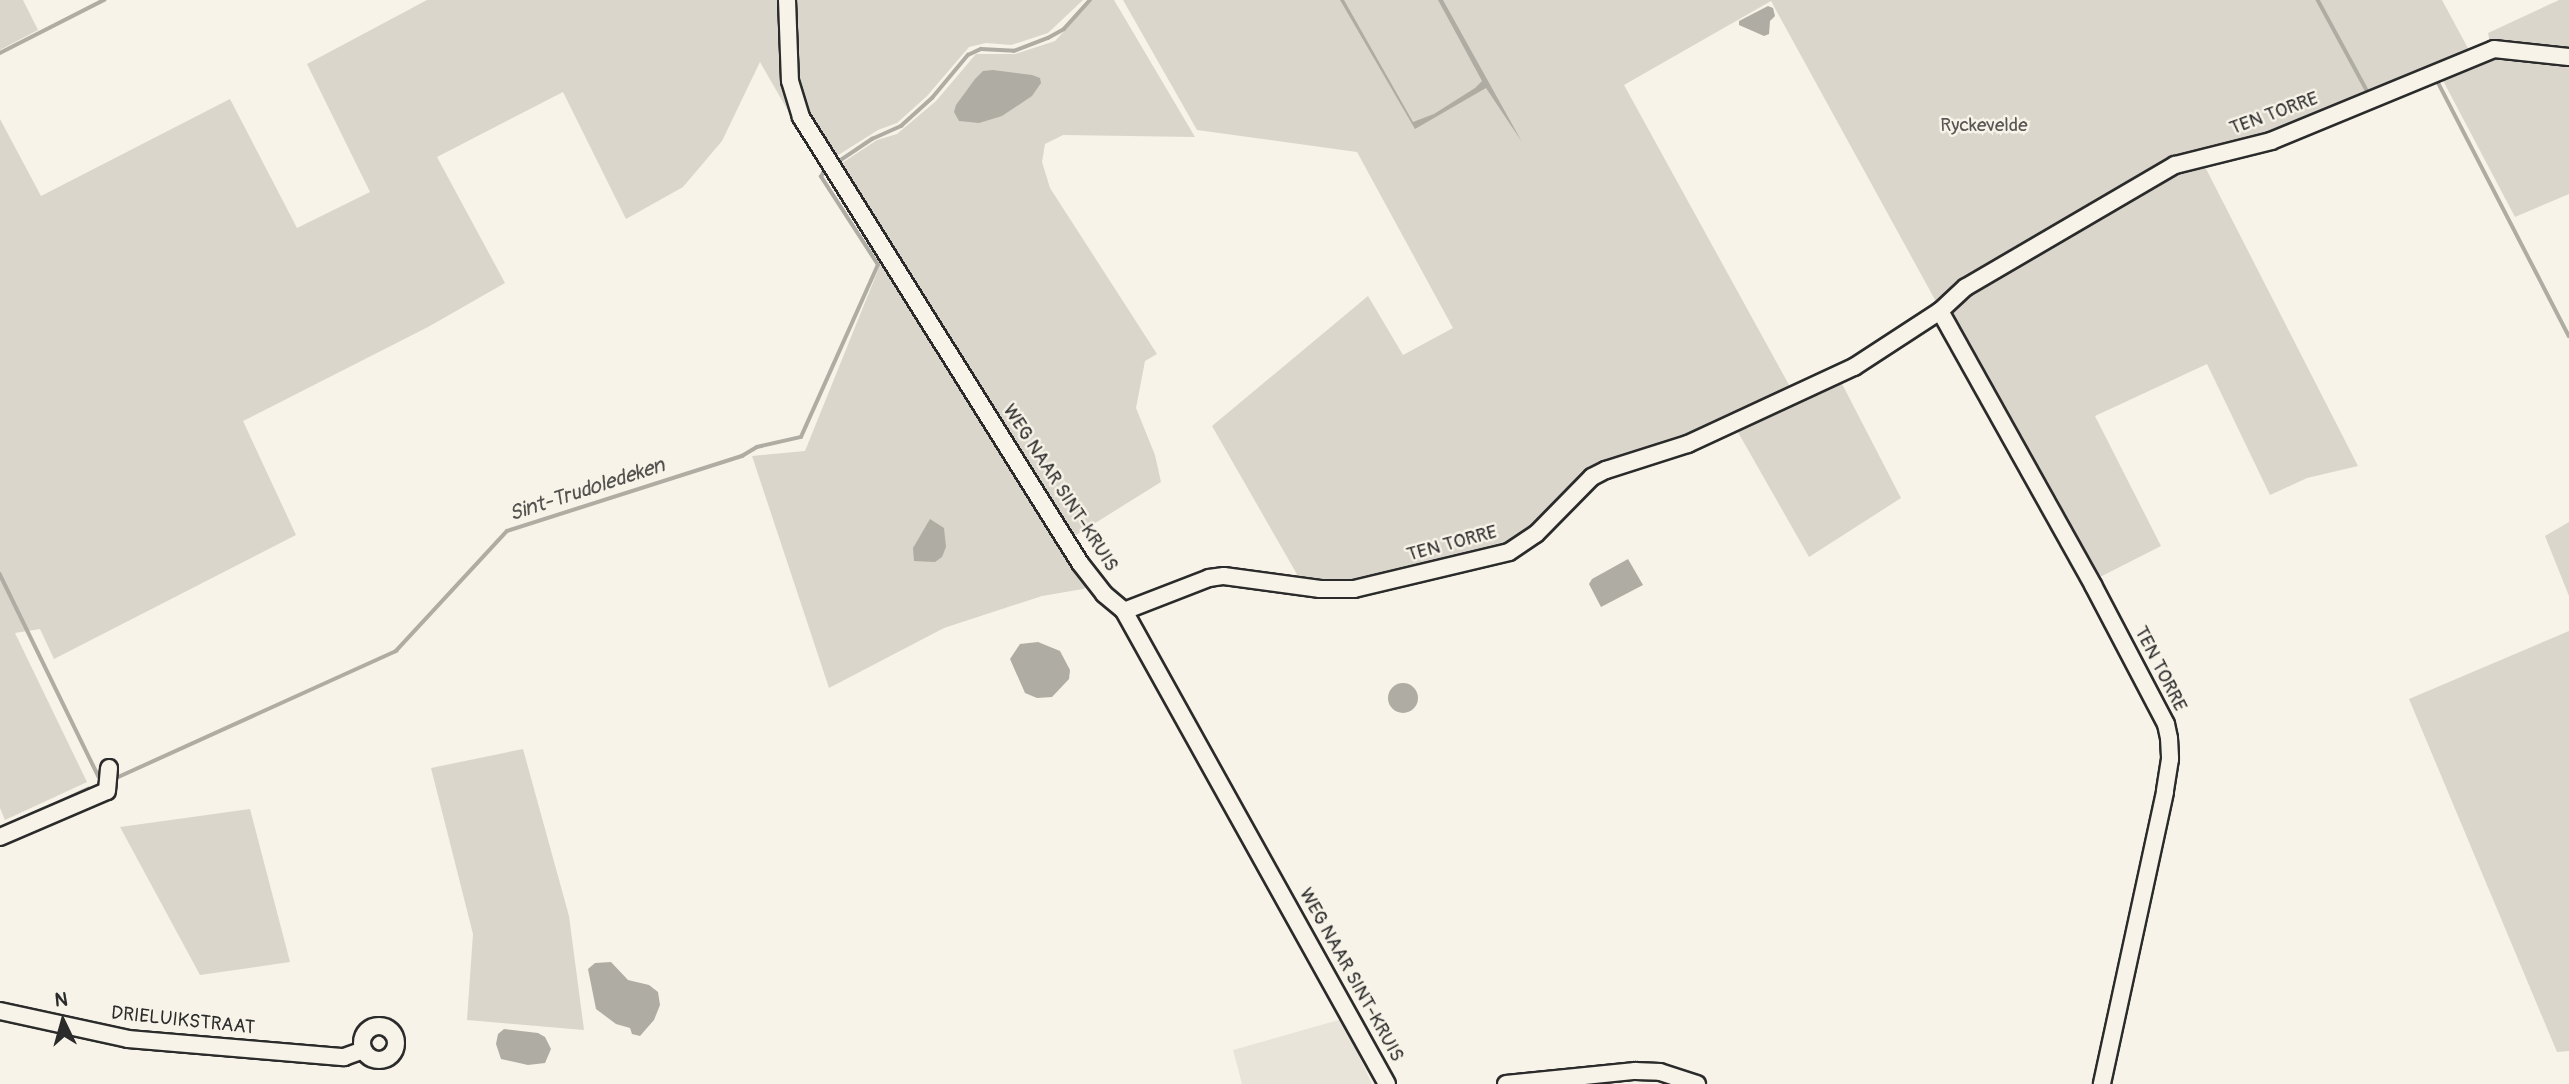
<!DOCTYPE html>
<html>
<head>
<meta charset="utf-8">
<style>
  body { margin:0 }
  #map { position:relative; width:2569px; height:1084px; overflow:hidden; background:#f7f3e8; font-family:Pangolin,sans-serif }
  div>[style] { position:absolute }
  .built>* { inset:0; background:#e8e4da }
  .green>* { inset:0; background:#dad6cc }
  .water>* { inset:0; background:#afaca4 }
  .round { border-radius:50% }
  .stream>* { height:3.5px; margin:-1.75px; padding:0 1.75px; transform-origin:1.75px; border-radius:1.75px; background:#afaca4 }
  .roads { filter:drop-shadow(2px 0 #2b2b2b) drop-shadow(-2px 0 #2b2b2b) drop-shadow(0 2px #2b2b2b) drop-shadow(0 -2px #2b2b2b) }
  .minor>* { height:16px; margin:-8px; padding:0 8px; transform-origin:8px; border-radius:8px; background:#f7f3e8 }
  .minor>.ring { margin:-8px; padding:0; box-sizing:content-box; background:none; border:16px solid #f7f3e8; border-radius:50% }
  span { translate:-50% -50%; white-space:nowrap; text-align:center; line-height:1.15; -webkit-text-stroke:5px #f7f3e8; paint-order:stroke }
  .street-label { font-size:19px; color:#2b2b2b }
  .park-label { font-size:19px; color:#575653 }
  .water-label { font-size:21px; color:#53524f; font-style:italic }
  .north { position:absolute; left:28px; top:986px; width:70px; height:70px; -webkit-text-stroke:5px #f7f3e8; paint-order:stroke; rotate:355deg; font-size:19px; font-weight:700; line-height:28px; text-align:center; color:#2b2b2b }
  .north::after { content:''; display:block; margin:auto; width:24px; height:32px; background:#2b2b2b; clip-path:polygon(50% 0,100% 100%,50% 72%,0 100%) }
</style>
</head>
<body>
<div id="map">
  <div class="built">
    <i style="clip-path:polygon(1342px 1019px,1372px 1084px,1242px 1084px,1233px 1050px)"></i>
  </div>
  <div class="green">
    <i style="clip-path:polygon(0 0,23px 0,38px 30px,0 50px)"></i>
    <i style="clip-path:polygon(427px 0,1083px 0,1048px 33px,1011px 45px,986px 43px,969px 47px,927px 96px,897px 123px,878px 130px,832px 159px,810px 149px,760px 62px,722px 141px,683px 187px,626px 219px,563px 92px,437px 157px,505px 283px,428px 327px,243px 421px,296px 535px,54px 659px,40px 629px,15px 633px,87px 782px,5px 820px,0 808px,0 119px,41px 196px,230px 99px,297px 228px,370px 192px,307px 64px)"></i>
    <i style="clip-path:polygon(1093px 0,1114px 0,1195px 137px,1063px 135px,1045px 144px,1042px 162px,1050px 188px,1157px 354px,1145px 361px,1136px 408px,1155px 455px,1161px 482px,1068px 540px,1091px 584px,1083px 589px,1042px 596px,944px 628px,829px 688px,752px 456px,805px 451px,885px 253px,839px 165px,877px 140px,897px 134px,936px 101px,976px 54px,1015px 54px,1055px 41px)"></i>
    <i style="clip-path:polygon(1123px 0,2442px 0,2470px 52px,2490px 43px,2488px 33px,2559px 0,2569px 0,2569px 194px,2515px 217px,2439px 73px,2395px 91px,2388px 81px,2387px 88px,2274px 137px,2192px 155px,1939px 307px,1771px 1px,1624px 85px,1794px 394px,1734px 421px,1625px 460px,1518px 545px,1375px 583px,1302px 583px,1212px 426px,1368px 296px,1403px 355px,1453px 328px,1357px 152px,1197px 130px)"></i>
    <i style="clip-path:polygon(2201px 159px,2358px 466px,2307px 478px,2270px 495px,2207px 364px,2095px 416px,2161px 546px,2098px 578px,1949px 313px,1953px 300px)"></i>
    <i style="clip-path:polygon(1839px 378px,1901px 498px,1809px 557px,1735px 427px)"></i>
    <i style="clip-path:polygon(2569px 522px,2569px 596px,2545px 536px)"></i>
    <i style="clip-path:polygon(2569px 631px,2569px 1051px,2557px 1052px,2409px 699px)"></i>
    <i style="clip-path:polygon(523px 749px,569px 916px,584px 1030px,467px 1020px,473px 934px,431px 768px)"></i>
    <i style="clip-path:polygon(250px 809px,290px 962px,200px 975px,120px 827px)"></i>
  </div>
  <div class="water">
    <i style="clip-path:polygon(1340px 0,1344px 0,1413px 122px,1434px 114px,1475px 88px,1482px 81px,1438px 0,1443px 0,1522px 142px,1486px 88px,1415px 129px)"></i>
    <i style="clip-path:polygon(1768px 6px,1773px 8px,1775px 16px,1770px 21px,1769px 34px,1764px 36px,1739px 25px,1739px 21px)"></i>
    <i style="clip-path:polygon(993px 70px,1032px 75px,1040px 78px,1041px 83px,1032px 96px,1002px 116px,979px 123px,959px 121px,954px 112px,956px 105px,975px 79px,983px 71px)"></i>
    <i style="clip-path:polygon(930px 519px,944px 528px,946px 547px,942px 557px,935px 562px,914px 561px,913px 548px)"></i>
    <i style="clip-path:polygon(1628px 559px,1643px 585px,1601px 607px,1589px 584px,1592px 579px)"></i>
    <i style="clip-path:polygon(1038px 642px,1060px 651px,1070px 670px,1069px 679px,1052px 697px,1037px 698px,1025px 693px,1010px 659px,1020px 644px)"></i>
    <i class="round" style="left:1388px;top:683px;width:30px;height:30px"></i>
    <i style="clip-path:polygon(611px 962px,628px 980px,649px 985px,658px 992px,660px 1005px,654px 1020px,640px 1036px,632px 1034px,630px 1028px,616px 1024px,596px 1009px,588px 969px,595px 963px)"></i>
    <i style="clip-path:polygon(504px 1029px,538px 1033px,545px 1037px,551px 1049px,545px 1063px,528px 1065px,501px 1059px,496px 1044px,498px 1034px)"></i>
  </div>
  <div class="stream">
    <i style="left:2318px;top:0;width:105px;rotate:61.5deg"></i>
    <i style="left:0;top:53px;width:117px;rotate:-27deg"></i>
    <i style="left:2434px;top:82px;width:4px;rotate:-34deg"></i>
    <i style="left:2437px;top:80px;width:288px;rotate:62.7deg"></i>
    <i style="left:835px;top:164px;width:45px;rotate:-34deg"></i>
    <i style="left:872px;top:139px;width:32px;rotate:-24deg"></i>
    <i style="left:901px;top:126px;width:42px;rotate:-42.1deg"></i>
    <i style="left:932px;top:98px;width:56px;rotate:-50.1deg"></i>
    <i style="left:968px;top:55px;width:14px;rotate:-25deg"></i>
    <i style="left:981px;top:49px;width:33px;rotate:3deg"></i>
    <i style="left:1014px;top:51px;width:36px;rotate:-21deg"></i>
    <i style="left:1048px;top:38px;width:18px;rotate:-29deg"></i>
    <i style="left:1064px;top:29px;width:39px;rotate:-48deg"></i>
    <i style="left:0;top:574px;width:226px;rotate:64deg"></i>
    <i style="left:114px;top:779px;width:310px;rotate:-24.4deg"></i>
    <i style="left:396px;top:651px;width:163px;rotate:-47.2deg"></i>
    <i style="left:507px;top:531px;width:247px;rotate:-17.7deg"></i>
    <i style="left:742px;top:456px;width:17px;rotate:-31deg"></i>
    <i style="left:757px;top:447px;width:45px;rotate:-12.8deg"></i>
    <i style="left:801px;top:437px;width:188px;rotate:-65.9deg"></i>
    <i style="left:878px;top:265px;width:105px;rotate:-122.9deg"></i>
    <i style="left:821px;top:177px;width:7px;rotate:-63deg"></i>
    <i style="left:23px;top:819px;width:72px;rotate:-24.8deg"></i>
  </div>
  <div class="roads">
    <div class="minor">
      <i style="left:787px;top:0;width:81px;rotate:87.9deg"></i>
      <i style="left:790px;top:81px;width:38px;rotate:73deg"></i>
      <i style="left:801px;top:117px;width:526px;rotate:57.97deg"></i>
      <i style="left:1080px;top:563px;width:39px;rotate:52deg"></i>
      <i style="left:1104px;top:594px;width:26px;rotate:40deg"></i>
      <i style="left:1124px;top:611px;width:541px;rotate:60.92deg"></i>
      <i style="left:1940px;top:311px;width:314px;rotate:60.8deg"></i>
      <i style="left:2093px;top:585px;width:157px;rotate:62.3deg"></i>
      <i style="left:2166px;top:724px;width:14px;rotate:78deg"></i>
      <i style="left:2169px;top:738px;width:21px;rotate:87deg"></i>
      <i style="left:2170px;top:759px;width:33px;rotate:99deg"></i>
      <i style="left:2165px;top:792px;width:299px;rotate:102.2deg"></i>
      <i style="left:1124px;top:611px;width:91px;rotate:-21.2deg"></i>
      <i style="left:1209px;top:578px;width:15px;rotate:-8deg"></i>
      <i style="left:1224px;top:576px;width:97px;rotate:7.7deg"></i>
      <i style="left:1320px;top:589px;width:34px"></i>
      <i style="left:1354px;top:589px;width:159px;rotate:-13.4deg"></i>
      <i style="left:1509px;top:552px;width:32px;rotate:-34deg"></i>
      <i style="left:1536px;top:534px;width:80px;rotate:-45.5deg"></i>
      <i style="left:1592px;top:477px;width:16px;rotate:-27deg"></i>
      <i style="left:1606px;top:470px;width:86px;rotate:-17.6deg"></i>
      <i style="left:1688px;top:444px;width:183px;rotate:-24.9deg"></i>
      <i style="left:1854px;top:367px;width:103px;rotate:-33.1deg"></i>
      <i style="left:1940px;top:311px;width:35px;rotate:-43deg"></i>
      <i style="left:1966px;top:287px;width:242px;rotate:-30.3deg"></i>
      <i style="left:2175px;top:165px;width:99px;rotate:-14deg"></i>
      <i style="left:2271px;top:141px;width:241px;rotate:-22.4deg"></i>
      <i style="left:2494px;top:49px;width:75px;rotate:6.1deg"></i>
      <i style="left:0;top:837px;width:116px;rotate:-23.3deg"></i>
      <i style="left:107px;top:791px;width:23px;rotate:-85deg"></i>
      <i style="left:0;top:1011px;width:131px;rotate:12.3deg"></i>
      <i style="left:128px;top:1039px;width:217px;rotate:4.8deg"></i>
      <i style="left:344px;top:1057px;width:20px;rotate:-20deg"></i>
      <i class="ring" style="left:362px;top:1026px;width:18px;height:18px"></i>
      <i style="left:1506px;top:1084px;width:130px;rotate:-5.8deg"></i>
      <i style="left:1635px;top:1071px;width:25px;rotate:2deg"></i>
      <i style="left:1660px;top:1072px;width:39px;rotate:18deg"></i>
    </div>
  </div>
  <div class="street-label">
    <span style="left:2274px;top:114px;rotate:-20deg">TEN TORRE</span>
    <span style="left:1060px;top:488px;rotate:57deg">WEG NAAR SINT-KRUIS</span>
    <span style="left:1452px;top:544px;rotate:-15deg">TEN TORRE</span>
    <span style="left:2160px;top:669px;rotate:63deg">TEN TORRE</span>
    <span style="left:1351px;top:975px;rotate:61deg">WEG NAAR SINT-KRUIS</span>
    <span style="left:183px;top:1021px;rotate:6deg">DRIELUIKSTRAAT</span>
  </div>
  <div class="park-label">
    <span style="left:1984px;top:126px">Ryckevelde</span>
  </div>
  <div class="water-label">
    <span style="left:587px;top:490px;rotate:-18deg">Sint-Trudoledeken</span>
  </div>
  <div class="north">N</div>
</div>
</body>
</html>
